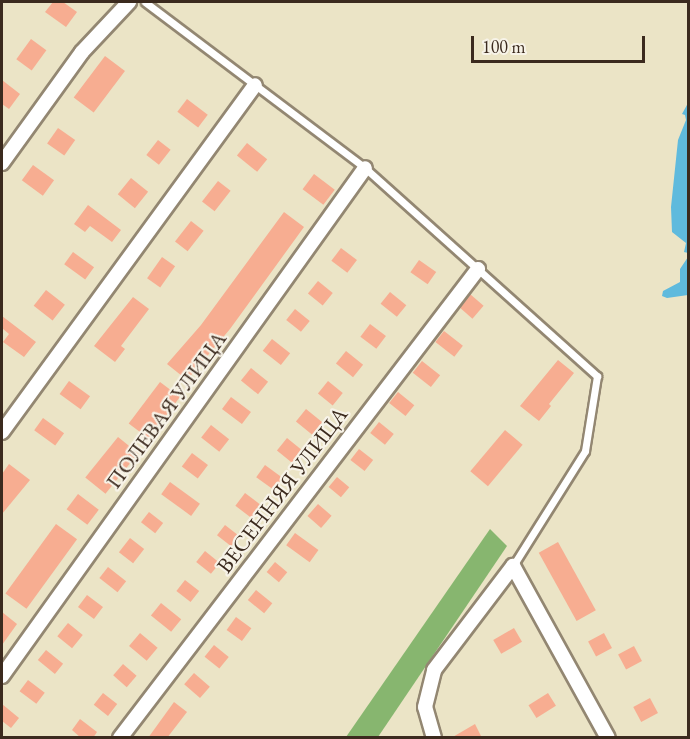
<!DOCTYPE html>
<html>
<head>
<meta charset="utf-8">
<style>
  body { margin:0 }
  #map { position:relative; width:690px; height:739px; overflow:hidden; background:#ebe4c6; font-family:"EB Garamond",serif }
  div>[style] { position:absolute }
  .forest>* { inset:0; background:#87b66f }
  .water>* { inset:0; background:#5fbadd }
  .building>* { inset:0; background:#f7ad91; transform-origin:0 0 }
  .roads { filter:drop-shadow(2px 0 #938772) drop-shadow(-2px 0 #938772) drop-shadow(0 2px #938772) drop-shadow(0 -2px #938772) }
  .service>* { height:7px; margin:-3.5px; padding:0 3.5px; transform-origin:3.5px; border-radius:3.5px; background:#fff }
  .minor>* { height:14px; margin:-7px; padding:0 7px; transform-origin:7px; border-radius:7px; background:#fff }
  span { translate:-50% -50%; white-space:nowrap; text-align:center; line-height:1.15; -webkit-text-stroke:4.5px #f7f3e8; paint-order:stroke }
  .street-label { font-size:22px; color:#3b2a1e }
  .frame { position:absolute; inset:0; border:3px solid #3b2a1e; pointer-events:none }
  .scale { position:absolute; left:471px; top:36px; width:174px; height:27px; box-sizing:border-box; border:3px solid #3b2a1e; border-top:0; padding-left:8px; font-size:18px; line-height:21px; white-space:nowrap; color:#3b2a1e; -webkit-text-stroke:4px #f7f3e8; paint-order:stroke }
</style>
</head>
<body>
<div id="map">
  <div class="forest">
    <i style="clip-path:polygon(490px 529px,507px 546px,378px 737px,346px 737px)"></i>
  </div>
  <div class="water">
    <i style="clip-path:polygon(688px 103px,688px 253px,684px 252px,686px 243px,672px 232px,671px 207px,678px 140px,686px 120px,685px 115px,682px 114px)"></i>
    <i style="clip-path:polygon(688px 257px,688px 295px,667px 298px,662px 296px,663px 291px,680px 282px,680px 269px)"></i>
  </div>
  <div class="building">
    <i style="clip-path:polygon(53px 2px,63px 2px,77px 12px,66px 27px,45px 12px)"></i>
    <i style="left:31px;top:39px;width:19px;height:25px;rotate:36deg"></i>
    <i style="left:105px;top:56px;width:25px;height:52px;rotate:37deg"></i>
    <i style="clip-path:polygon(2px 80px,20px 94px,9px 109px,2px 104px)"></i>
    <i style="left:187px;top:99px;width:26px;height:16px;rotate:37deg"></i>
    <i style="left:58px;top:128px;width:21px;height:19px;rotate:35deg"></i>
    <i style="left:158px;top:140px;width:16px;height:19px;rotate:38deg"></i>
    <i style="left:247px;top:143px;width:26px;height:16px;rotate:39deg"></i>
    <i style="left:33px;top:165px;width:26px;height:19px;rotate:36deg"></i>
    <i style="left:314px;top:174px;width:26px;height:19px;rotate:37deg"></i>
    <i style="left:131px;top:178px;width:22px;height:21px;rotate:39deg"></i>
    <i style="left:218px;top:181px;width:16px;height:26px;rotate:38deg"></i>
    <i style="clip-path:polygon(88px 205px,121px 230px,112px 242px,90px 226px,85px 232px,74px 224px)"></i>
    <i style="clip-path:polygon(284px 212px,304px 227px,230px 329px,187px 380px,167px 364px,201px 325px)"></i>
    <i style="left:191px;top:221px;width:16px;height:26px;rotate:38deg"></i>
    <i style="left:341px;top:248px;width:20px;height:16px;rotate:37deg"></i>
    <i style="left:73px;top:252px;width:26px;height:15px;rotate:36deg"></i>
    <i style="left:162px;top:257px;width:16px;height:26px;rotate:35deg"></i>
    <i style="left:419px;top:260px;width:21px;height:15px;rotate:35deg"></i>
    <i style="left:318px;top:281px;width:19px;height:16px;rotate:39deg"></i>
    <i style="left:46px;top:290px;width:24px;height:20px;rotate:38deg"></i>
    <i style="left:390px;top:292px;width:21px;height:15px;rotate:39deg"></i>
    <i style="left:470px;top:294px;width:18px;height:17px;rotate:41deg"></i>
    <i style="clip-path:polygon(133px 297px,149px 309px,121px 346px,125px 349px,115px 362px,94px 346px)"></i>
    <i style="left:295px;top:309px;width:19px;height:14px;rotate:39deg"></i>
    <i style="clip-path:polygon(2px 316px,36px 342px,24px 357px,3px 342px,9px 334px,2px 328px)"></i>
    <i style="left:370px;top:324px;width:20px;height:16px;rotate:37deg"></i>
    <i style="left:444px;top:331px;width:24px;height:14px;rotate:38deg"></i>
    <i style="left:272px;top:339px;width:23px;height:15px;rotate:38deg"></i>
    <i style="left:346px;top:351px;width:22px;height:16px;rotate:39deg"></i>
    <i style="clip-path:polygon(558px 360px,574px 373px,549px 404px,551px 406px,539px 421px,520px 406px)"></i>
    <i style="left:422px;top:361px;width:23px;height:15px;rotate:38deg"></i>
    <i style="left:251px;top:368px;width:22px;height:16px;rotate:39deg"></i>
    <i style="left:69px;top:381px;width:26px;height:16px;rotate:36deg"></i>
    <i style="left:328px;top:381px;width:19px;height:16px;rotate:39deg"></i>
    <i style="left:160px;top:382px;width:25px;height:52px;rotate:37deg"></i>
    <i style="left:398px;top:392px;width:21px;height:14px;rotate:39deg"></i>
    <i style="left:231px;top:397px;width:25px;height:15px;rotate:37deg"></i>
    <i style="left:306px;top:409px;width:21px;height:16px;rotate:39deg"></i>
    <i style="left:43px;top:418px;width:26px;height:15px;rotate:36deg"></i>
    <i style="left:379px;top:422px;width:19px;height:14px;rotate:39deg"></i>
    <i style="left:211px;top:425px;width:23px;height:16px;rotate:38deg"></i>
    <i style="left:505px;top:430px;width:23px;height:54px;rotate:40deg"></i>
    <i style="left:118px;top:437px;width:26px;height:52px;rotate:39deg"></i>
    <i style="left:287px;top:438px;width:21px;height:16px;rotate:39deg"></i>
    <i style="left:359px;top:449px;width:18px;height:14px;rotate:38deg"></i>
    <i style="left:192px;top:453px;width:20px;height:17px;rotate:37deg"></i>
    <i style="clip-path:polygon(9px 464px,30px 480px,2px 514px,2px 474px)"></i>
    <i style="left:265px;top:465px;width:22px;height:15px;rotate:36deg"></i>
    <i style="left:337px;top:477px;width:16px;height:13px;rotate:40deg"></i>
    <i style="left:170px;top:482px;width:37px;height:15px;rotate:36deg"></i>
    <i style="left:245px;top:493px;width:21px;height:16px;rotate:37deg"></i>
    <i style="left:78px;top:494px;width:26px;height:19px;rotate:37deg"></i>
    <i style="left:318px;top:504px;width:18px;height:16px;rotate:41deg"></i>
    <i style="left:149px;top:512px;width:18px;height:13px;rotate:38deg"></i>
    <i style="left:56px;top:524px;width:26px;height:86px;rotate:36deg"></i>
    <i style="left:225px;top:525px;width:18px;height:13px;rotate:38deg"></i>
    <i style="left:295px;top:533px;width:29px;height:15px;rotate:36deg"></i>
    <i style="left:130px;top:538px;width:18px;height:18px;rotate:38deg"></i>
    <i style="left:558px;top:542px;width:78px;height:22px;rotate:61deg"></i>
    <i style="left:205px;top:551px;width:19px;height:14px;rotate:39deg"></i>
    <i style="left:275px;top:562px;width:16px;height:13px;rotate:40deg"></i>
    <i style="left:108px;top:567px;width:23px;height:14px;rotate:38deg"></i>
    <i style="left:185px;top:580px;width:18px;height:14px;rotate:38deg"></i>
    <i style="left:256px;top:590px;width:21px;height:13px;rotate:39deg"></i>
    <i style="left:87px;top:595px;width:20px;height:15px;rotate:37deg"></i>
    <i style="left:161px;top:603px;width:26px;height:16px;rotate:39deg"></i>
    <i style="clip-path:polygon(2px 612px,17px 624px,2px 645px)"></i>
    <i style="left:236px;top:617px;width:19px;height:16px;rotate:36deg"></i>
    <i style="left:68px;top:623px;width:19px;height:17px;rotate:39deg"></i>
    <i style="left:514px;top:628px;width:16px;height:24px;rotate:60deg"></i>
    <i style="left:140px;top:633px;width:23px;height:17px;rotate:40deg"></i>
    <i style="left:604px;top:633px;width:17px;height:18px;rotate:62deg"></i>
    <i style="left:214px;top:645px;width:19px;height:15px;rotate:39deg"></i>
    <i style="left:634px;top:646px;width:17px;height:18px;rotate:62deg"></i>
    <i style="left:46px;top:650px;width:22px;height:13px;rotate:39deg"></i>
    <i style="left:123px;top:664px;width:18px;height:15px;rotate:41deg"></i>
    <i style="left:194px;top:673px;width:21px;height:15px;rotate:41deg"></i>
    <i style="left:28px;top:680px;width:21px;height:14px;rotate:37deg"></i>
    <i style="left:103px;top:693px;width:18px;height:15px;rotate:38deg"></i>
    <i style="left:548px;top:693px;width:15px;height:23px;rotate:58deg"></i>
    <i style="left:650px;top:698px;width:17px;height:19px;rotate:62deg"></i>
    <i style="clip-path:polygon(174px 702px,187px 712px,167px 738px,148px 738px)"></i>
    <i style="clip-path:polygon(2px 704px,19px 718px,11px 728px,2px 721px)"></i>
    <i style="clip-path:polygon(80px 719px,97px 732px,93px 738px,81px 738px,72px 730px)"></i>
    <i style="clip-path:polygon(475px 724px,482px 738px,451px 738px)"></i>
  </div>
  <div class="roads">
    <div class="service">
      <i style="left:145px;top:2px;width:276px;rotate:37deg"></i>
      <i style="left:365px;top:168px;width:312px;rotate:41.9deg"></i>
      <i style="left:597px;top:376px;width:76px;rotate:99.1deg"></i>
      <i style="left:585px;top:451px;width:136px;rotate:122.1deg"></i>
    </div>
    <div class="minor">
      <i style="left:2px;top:163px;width:137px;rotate:-54.2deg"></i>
      <i style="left:82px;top:52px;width:69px;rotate:-46.8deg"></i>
      <i style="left:2px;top:432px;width:429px;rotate:-53.9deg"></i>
      <i style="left:2px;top:676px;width:624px;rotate:-54.45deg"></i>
      <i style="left:120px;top:738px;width:590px;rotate:-52.64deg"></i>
      <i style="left:434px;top:738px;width:32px;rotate:-106deg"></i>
      <i style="left:425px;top:707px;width:38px;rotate:-76deg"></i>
      <i style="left:434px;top:670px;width:131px;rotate:-52.8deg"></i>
      <i style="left:513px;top:566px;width:196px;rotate:61.1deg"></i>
    </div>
  </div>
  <div class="street-label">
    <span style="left:166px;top:410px;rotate:-54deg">ПОЛЕВАЯ УЛИЦА</span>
    <span style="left:282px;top:490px;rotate:-53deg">ВЕСЕННЯЯ УЛИЦА</span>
  </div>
  <div class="frame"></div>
  <div class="scale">100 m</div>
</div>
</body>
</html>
